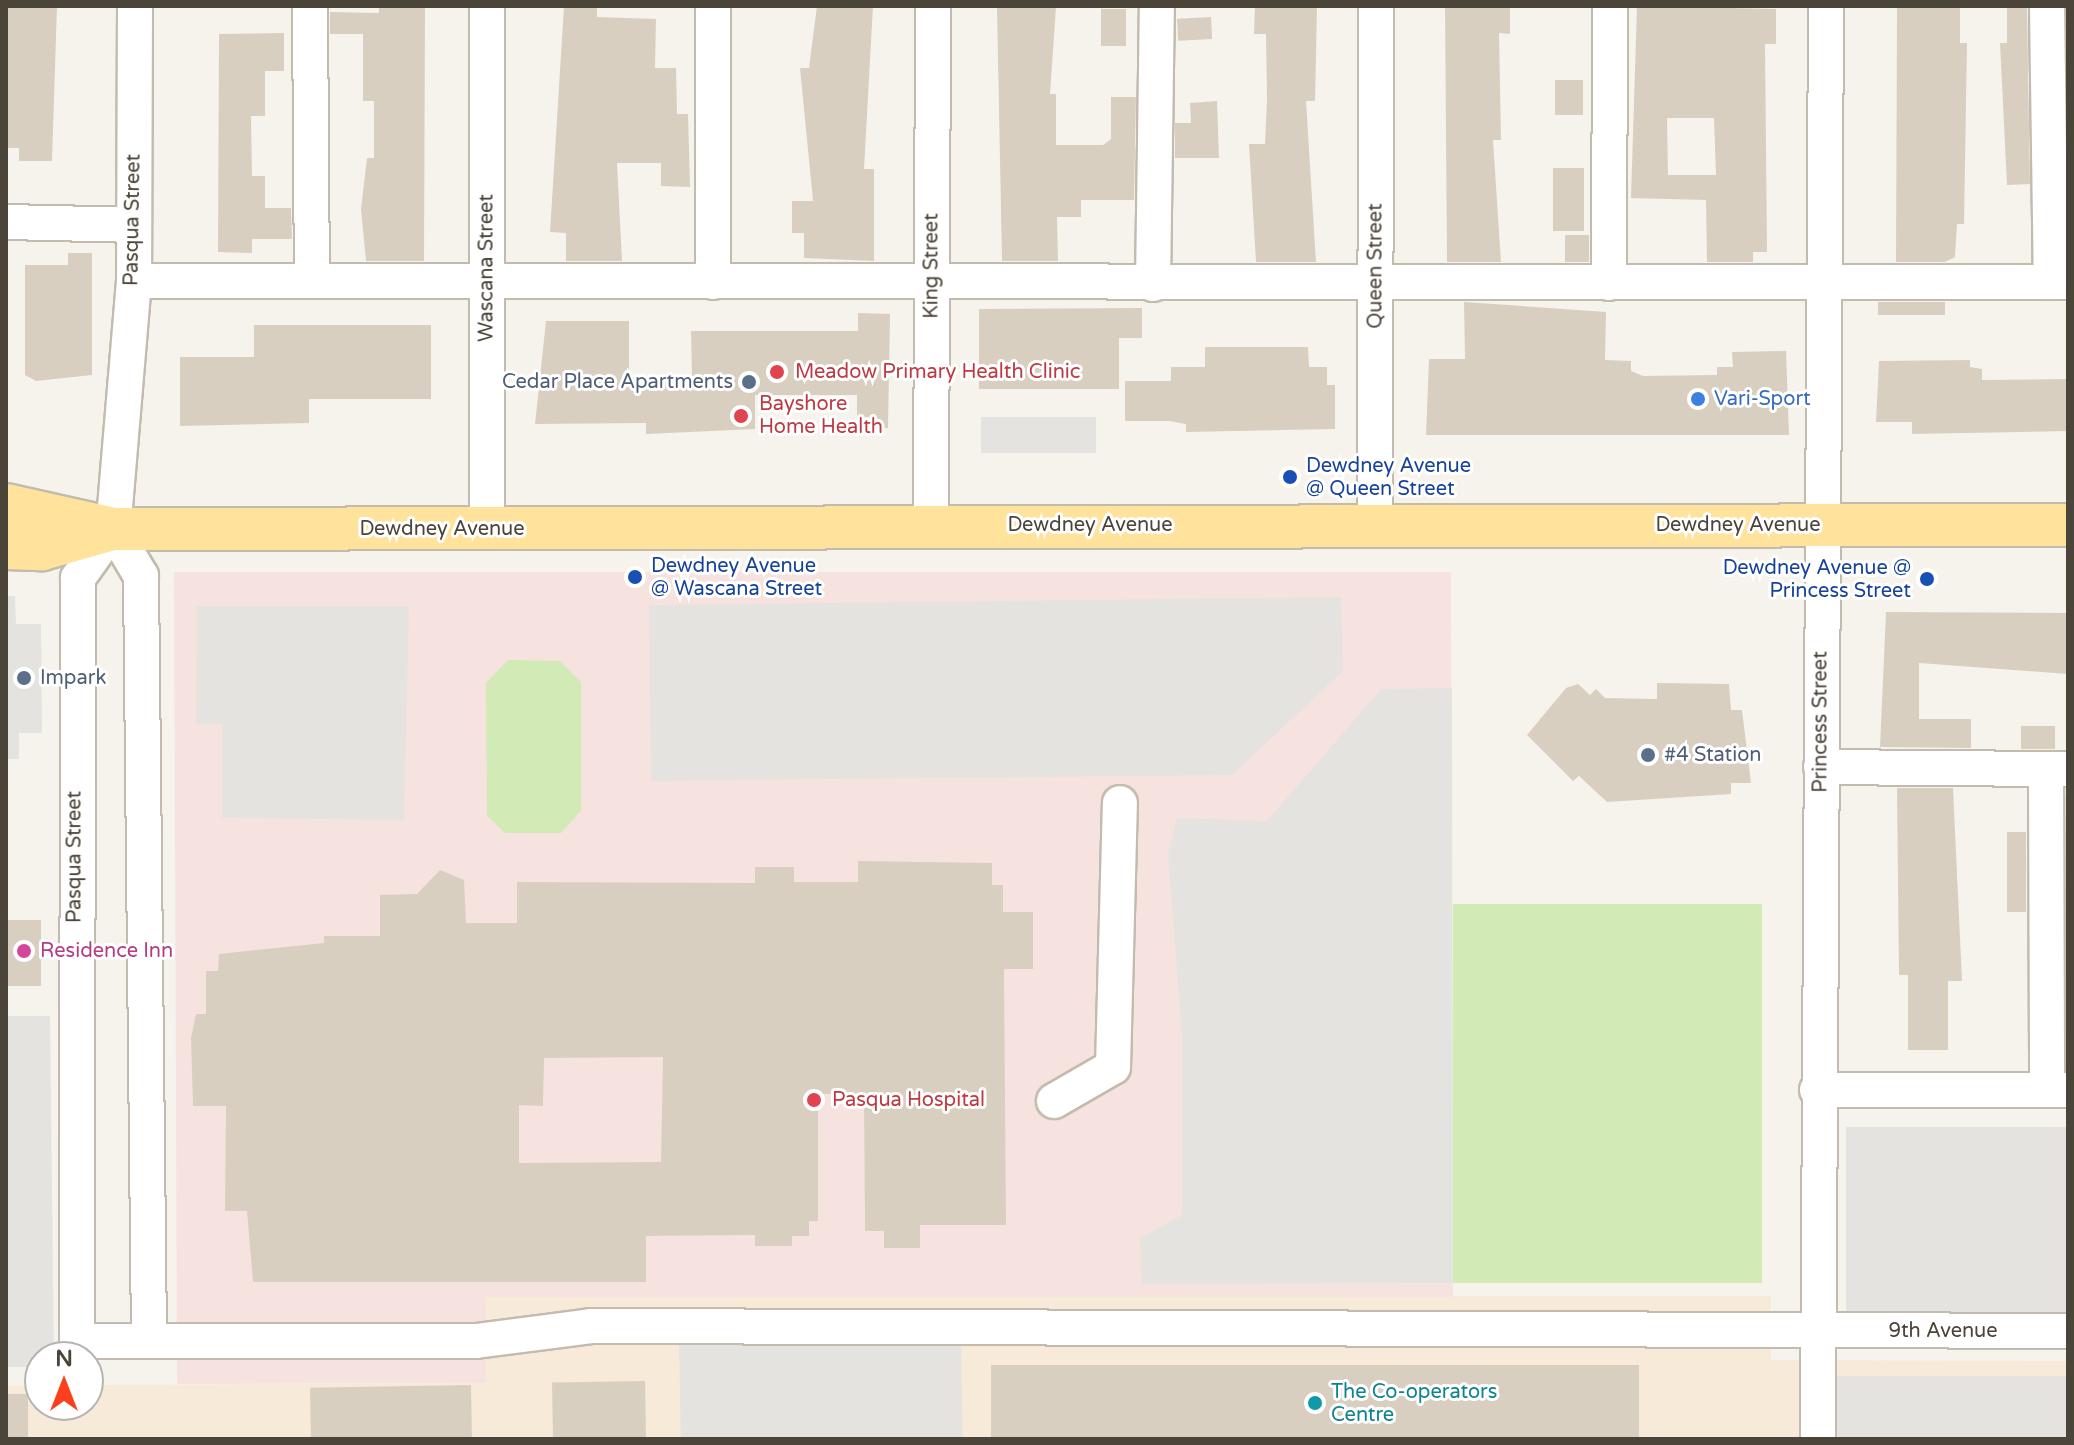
<!DOCTYPE html>
<html>
<head>
<meta charset="utf-8">
<style>
  body { margin:0 }
  #map { position:relative; width:2074px; height:1445px; overflow:hidden; background:#f6f3ec; font-family:"Varela Round",sans-serif }
  div>[style] { position:absolute }
  .commercial>* { inset:0; background:#f7ead8 }
  .medical>* { inset:0; background:#f6e3e0 }
  .green>* { inset:0; background:#d2eab5; transform-origin:0 0 }
  .parking>* { inset:0; background:#e5e3e0; transform-origin:0 0 }
  .building>* { inset:0; background:#d8cfc1; transform-origin:0 0 }
  .roads { filter:drop-shadow(2px 0 #c2bbae) drop-shadow(-2px 0 #c2bbae) drop-shadow(0 2px #c2bbae) drop-shadow(0 -2px #c2bbae) }
  .minor>* { height:34px; margin:-17px; padding:0 17px; transform-origin:17px; border-radius:17px; background:#fff }
  .major>* { height:42px; margin:-21px; padding:0 21px; transform-origin:21px; border-radius:21px; background:#ffe39c }
  .dots>* { width:22px; height:22px; translate:-50% -50%; box-sizing:border-box; border:4px solid #fff; border-radius:50% }
  span { translate:-50% -50%; white-space:nowrap; text-align:center; line-height:1.15; -webkit-text-stroke:6px #fff; paint-order:stroke }
  .street-label { font-size:20px; color:#4b4439 }
  .health-label { font-size:20px; color:#be3a42 }
  .left { translate:0 -50%; text-align:left }
  .service-label { font-size:20px; color:#4e5e75 }
  .right { translate:-100% -50%; text-align:right }
  .shop-label { font-size:20px; color:#366cbe }
  .transit-label { font-size:20px; color:#164399 }
  .hotel-label { font-size:20px; color:#b23c85 }
  .culture-label { font-size:20px; color:#0d838f }
  .frame { position:absolute; inset:0; border:8px solid #4b4439; pointer-events:none }
  .north { position:absolute; left:24px; top:1341px; width:80px; height:80px; box-sizing:border-box; background:#fff; border:2px solid #b7b4b0; border-radius:50%; rotate:0deg; font-size:22px; font-weight:700; line-height:32px; text-align:center; color:#4b4439 }
  .north::after { content:''; display:block; margin:auto; width:28px; height:36px; background:#fc3f1d; clip-path:polygon(50% 0,100% 100%,50% 72%,0 100%) }
</style>
</head>
<body>
<div id="map">
  <div class="commercial">
    <i style="clip-path:polygon(1771px 1296px,1771px 1360px,2068px 1361px,2068px 1439px,6px 1439px,6px 1386px,40px 1386px,40px 1405px,88px 1405px,88px 1385px,486px 1383px,486px 1297px)"></i>
  </div>
  <div class="medical">
    <i style="clip-path:polygon(174px 572px,1451px 572px,1453px 1297px,486px 1297px,486px 1383px,177px 1384px)"></i>
  </div>
  <div class="green">
    <i style="clip-path:polygon(508px 660px,560px 661px,581px 682px,581px 811px,561px 833px,505px 833px,487px 816px,486px 683px)"></i>
    <i style="left:1453px;top:904px;width:309px;height:379px"></i>
  </div>
  <div class="parking">
    <i style="left:981px;top:417px;width:115px;height:36px"></i>
    <i style="clip-path:polygon(6px 596px,15px 596px,16px 624px,41px 624px,42px 733px,19px 733px,19px 759px,6px 759px)"></i>
    <i style="clip-path:polygon(1341px 597px,1343px 671px,1232px 775px,651px 781px,649px 605px)"></i>
    <i style="clip-path:polygon(197px 606px,409px 606px,404px 820px,222px 818px,222px 724px,196px 724px)"></i>
    <i style="clip-path:polygon(1452px 688px,1453px 1283px,1142px 1284px,1140px 1238px,1182px 1215px,1182px 1037px,1168px 854px,1177px 818px,1267px 821px,1381px 689px)"></i>
    <i style="clip-path:polygon(6px 1016px,50px 1016px,54px 1357px,40px 1357px,40px 1367px,6px 1367px)"></i>
    <i style="left:2068px;top:1127px;width:192px;height:222px;rotate:90deg"></i>
    <i style="left:961px;top:1338px;width:101px;height:282px;rotate:89deg"></i>
    <i style="left:1832px;top:1376px;width:236px;height:63px"></i>
  </div>
  <div class="building">
    <i style="clip-path:polygon(6px 6px,57px 6px,52px 161px,19px 161px,19px 148px,6px 148px)"></i>
    <i style="clip-path:polygon(379px 6px,425px 6px,424px 261px,366px 261px,361px 209px,367px 158px,374px 158px,374px 101px,363px 101px,363px 34px,330px 34px,330px 12px,379px 13px)"></i>
    <i style="clip-path:polygon(564px 6px,597px 6px,597px 17px,656px 19px,655px 68px,676px 68px,677px 114px,688px 114px,690px 187px,661px 186px,661px 163px,617px 163px,622px 261px,566px 261px,566px 233px,550px 232px)"></i>
    <i style="clip-path:polygon(817px 6px,873px 6px,864px 169px,874px 169px,874px 261px,804px 258px,804px 233px,792px 233px,792px 201px,813px 201px,800px 68px,809px 68px)"></i>
    <i style="clip-path:polygon(1255px 6px,1317px 6px,1315px 101px,1306px 101px,1316px 262px,1256px 262px,1249px 144px,1265px 144px,1267px 99px,1266px 34px,1254px 34px)"></i>
    <i style="clip-path:polygon(1445px 6px,1510px 6px,1510px 34px,1499px 33px,1501px 140px,1493px 140px,1501px 262px,1447px 262px)"></i>
    <i style="clip-path:polygon(evenodd,1637px 6px,1776px 9px,1776px 44px,1765px 44px,1767px 252px,1753px 252px,1753px 262px,1707px 262px,1706px 200px,1631px 198px,1637px 6px,1667px 118px,1714px 118px,1716px 175px,1668px 175px,1667px 118px)"></i>
    <i style="clip-path:polygon(1897px 6px,1960px 6px,1960px 43px,1967px 43px,1964px 224px,1957px 224px,1955px 257px,1945px 262px,1896px 262px)"></i>
    <i style="clip-path:polygon(2007px 6px,2027px 6px,2030px 184px,2007px 185px,2000px 43px,2007px 43px)"></i>
    <i style="clip-path:polygon(997px 7px,1056px 7px,1050px 94px,1056px 94px,1056px 145px,1103px 145px,1111px 139px,1111px 97px,1136px 97px,1134px 200px,1081px 200px,1081px 217px,1057px 217px,1058px 261px,1002px 261px)"></i>
    <i style="left:1101px;top:9px;width:25px;height:37px"></i>
    <i style="left:1211px;top:17px;width:22px;height:34px;rotate:87deg"></i>
    <i style="clip-path:polygon(284px 33px,284px 71px,265px 71px,265px 116px,251px 116px,252px 176px,265px 176px,265px 208px,291px 208px,292px 239px,252px 239px,252px 253px,218px 252px,219px 34px)"></i>
    <i style="left:1555px;top:80px;width:28px;height:35px"></i>
    <i style="clip-path:polygon(1217px 101px,1219px 158px,1175px 158px,1175px 123px,1191px 123px,1190px 103px)"></i>
    <i style="left:1553px;top:168px;width:31px;height:63px"></i>
    <i style="left:1565px;top:235px;width:24px;height:27px"></i>
    <i style="clip-path:polygon(68px 253px,92px 253px,92px 375px,36px 381px,25px 375px,25px 265px,68px 265px)"></i>
    <i style="clip-path:polygon(1464px 302px,1606px 312px,1605px 360px,1631px 361px,1631px 371px,1643px 376px,1717px 375px,1717px 367px,1733px 367px,1732px 352px,1786px 351px,1789px 435px,1426px 435px,1429px 359px,1465px 359px)"></i>
    <i style="left:1878px;top:302px;width:67px;height:13px"></i>
    <i style="clip-path:polygon(1142px 308px,1142px 338px,1119px 338px,1119px 389px,979px 389px,979px 309px)"></i>
    <i style="clip-path:polygon(858px 313px,890px 314px,888px 428px,857px 428px,857px 395px,755px 395px,755px 429px,646px 434px,646px 423px,535px 424px,546px 321px,629px 321px,629px 377px,692px 377px,691px 331px,858px 331px)"></i>
    <i style="clip-path:polygon(254px 325px,431px 325px,431px 399px,309px 399px,309px 423px,180px 426px,180px 357px,254px 357px)"></i>
    <i style="clip-path:polygon(1205px 347px,1308px 347px,1309px 367px,1327px 367px,1327px 385px,1335px 385px,1335px 429px,1186px 432px,1186px 424px,1169px 421px,1125px 421px,1125px 381px,1171px 381px,1171px 367px,1205px 367px)"></i>
    <i style="clip-path:polygon(1970px 360px,1970px 367px,1982px 369px,1982px 380px,2068px 379px,2068px 431px,1912px 434px,1912px 422px,1876px 422px,1879px 361px)"></i>
    <i style="clip-path:polygon(1886px 612px,2068px 613px,2068px 674px,1919px 663px,1919px 719px,1971px 719px,1971px 748px,1880px 747px)"></i>
    <i style="clip-path:polygon(1657px 683px,1729px 684px,1731px 710px,1742px 710px,1751px 783px,1731px 783px,1731px 794px,1607px 802px,1579px 776px,1573px 781px,1527px 735px,1566px 688px,1578px 684px,1590px 695px,1596px 689px,1605px 698px,1657px 699px)"></i>
    <i style="left:2055px;top:726px;width:23px;height:34px;rotate:90deg"></i>
    <i style="clip-path:polygon(1897px 788px,1953px 788px,1962px 981px,1948px 981px,1948px 1050px,1908px 1050px,1908px 975px,1899px 975px)"></i>
    <i style="left:2007px;top:832px;width:19px;height:80px"></i>
    <i style="clip-path:polygon(evenodd,858px 861px,992px 863px,992px 885px,1003px 885px,1003px 912px,1033px 912px,1033px 969px,1004px 969px,1006px 1225px,920px 1225px,920px 1248px,884px 1248px,884px 1231px,865px 1231px,864px 1094px,818px 1094px,818px 1221px,809px 1221px,809px 1236px,792px 1236px,792px 1246px,755px 1246px,755px 1235px,646px 1236px,646px 1282px,253px 1282px,247px 1211px,225px 1211px,226px 1106px,193px 1106px,191px 1038px,196px 1014px,206px 1014px,206px 971px,218px 971px,219px 954px,324px 943px,324px 936px,380px 936px,380px 895px,417px 894px,440px 870px,464px 880px,466px 923px,517px 923px,517px 882px,755px 883px,755px 867px,794px 867px,794px 882px,858px 882px,858px 861px,663px 1057px,661px 1162px,519px 1163px,519px 1105px,543px 1106px,544px 1058px,663px 1057px)"></i>
    <i style="left:6px;top:920px;width:35px;height:66px"></i>
    <i style="left:991px;top:1365px;width:648px;height:74px"></i>
    <i style="left:645px;top:1381px;width:58px;height:93px;rotate:89deg"></i>
    <i style="left:471px;top:1385px;width:54px;height:161px;rotate:89deg"></i>
    <i style="left:6px;top:1394px;width:22px;height:45px"></i>
  </div>
  <div class="roads">
    <div class="minor">
      <i style="left:135px;top:6px;width:275px;rotate:90.2deg"></i>
      <i style="left:134px;top:281px;width:249px;rotate:94.8deg"></i>
      <i style="left:113px;top:529px;width:60px;rotate:125.5deg"></i>
      <i style="left:78px;top:578px;width:763px;rotate:90.08deg"></i>
      <i style="left:77px;top:1341px;width:399px"></i>
      <i style="left:476px;top:1341px;width:116px;rotate:-7.4deg"></i>
      <i style="left:591px;top:1326px;width:1477px;rotate:0.19deg"></i>
      <i style="left:310px;top:6px;width:275px;rotate:89.6deg"></i>
      <i style="left:713px;top:6px;width:276px;rotate:90deg"></i>
      <i style="left:2047px;top:6px;width:276px;rotate:89.2deg"></i>
      <i style="left:6px;top:222px;width:128px;rotate:1.3deg"></i>
      <i style="left:134px;top:281px;width:1934px;rotate:0.03deg"></i>
      <i style="left:1609px;top:283px;width:277px;rotate:-89.8deg"></i>
      <i style="left:1153px;top:284px;width:278px;rotate:-89.2deg"></i>
      <i style="left:931px;top:525px;width:519px;rotate:-89.78deg"></i>
      <i style="left:1375px;top:525px;width:519px;rotate:-89.89deg"></i>
      <i style="left:113px;top:529px;width:55px;rotate:59.2deg"></i>
      <i style="left:141px;top:576px;width:765px;rotate:89.4deg"></i>
      <i style="left:487px;top:529px;width:523px;rotate:-90deg"></i>
      <i style="left:1821px;top:767px;width:247px;rotate:0.5deg"></i>
      <i style="left:2046px;top:769px;width:321px;rotate:89.8deg"></i>
      <i style="left:1817px;top:1090px;width:251px"></i>
      <i style="left:1054px;top:1101px;width:68px;rotate:-30deg"></i>
      <i style="left:1113px;top:1067px;width:264px;rotate:-88.5deg"></i>
      <i style="left:1818px;top:1439px;width:1433px;rotate:-89.68deg"></i>
    </div>
    <div class="major">
      <i style="left:6px;top:505px;width:110px;rotate:12.6deg"></i>
      <i style="left:113px;top:529px;width:1955px;rotate:-0.12deg"></i>
      <i style="left:6px;top:548px;width:36px;rotate:2deg"></i>
      <i style="left:42px;top:549px;width:73px;rotate:-15.9deg"></i>
    </div>
  </div>
  <div class="dots">
    <i style="left:777px;top:372px;background:#e0444e"></i>
    <i style="left:749px;top:382px;background:#5c6f8a"></i>
    <i style="left:1698px;top:399px;background:#3f7fe0"></i>
    <i style="left:741px;top:416px;background:#e0444e"></i>
    <i style="left:1290px;top:477px;background:#1a4fb4"></i>
    <i style="left:635px;top:577px;background:#1a4fb4"></i>
    <i style="left:1927px;top:579px;background:#1a4fb4"></i>
    <i style="left:24px;top:678px;background:#5c6f8a"></i>
    <i style="left:1648px;top:755px;background:#5c6f8a"></i>
    <i style="left:24px;top:951px;background:#d1479c"></i>
    <i style="left:814px;top:1100px;background:#e0444e"></i>
    <i style="left:1315px;top:1403px;background:#0f9aa8"></i>
  </div>
  <div class="street-label">
    <span style="left:133px;top:220px;rotate:-89deg">Pasqua Street</span>
    <span style="left:932px;top:266px;rotate:-90deg">King Street</span>
    <span style="left:1376px;top:266px;rotate:-90deg">Queen Street</span>
    <span style="left:487px;top:268px;rotate:-90deg">Wascana Street</span>
    <span style="left:1090px;top:525px">Dewdney Avenue</span>
    <span style="left:1738px;top:525px">Dewdney Avenue</span>
    <span style="left:442px;top:529px">Dewdney Avenue</span>
    <span style="left:1821px;top:722px;rotate:-90deg">Princess Street</span>
    <span style="left:75px;top:857px;rotate:-90deg">Pasqua Street</span>
    <span style="left:1943px;top:1331px">9th Avenue</span>
  </div>
  <div class="health-label">
    <span class="left" style="left:795px;top:372px">Meadow Primary Health Clinic</span>
    <span class="left" style="left:759px;top:416px">Bayshore<br>Home Health</span>
    <span class="left" style="left:832px;top:1100px">Pasqua Hospital</span>
  </div>
  <div class="service-label">
    <span class="right" style="left:733px;top:382px">Cedar Place Apartments</span>
    <span class="left" style="left:40px;top:678px">Impark</span>
    <span class="left" style="left:1664px;top:755px">#4 Station</span>
  </div>
  <div class="shop-label">
    <span class="left" style="left:1714px;top:399px">Vari-Sport</span>
  </div>
  <div class="transit-label">
    <span class="left" style="left:1306px;top:478px">Dewdney Avenue<br>@ Queen Street</span>
    <span class="left" style="left:651px;top:578px">Dewdney Avenue<br>@ Wascana Street</span>
    <span class="right" style="left:1911px;top:580px">Dewdney Avenue @<br>Princess Street</span>
  </div>
  <div class="hotel-label">
    <span class="left" style="left:40px;top:951px">Residence Inn</span>
  </div>
  <div class="culture-label">
    <span class="left" style="left:1331px;top:1404px">The Co-operators<br>Centre</span>
  </div>
  <div class="frame"></div>
  <div class="north">N</div>
</div>
</body>
</html>
